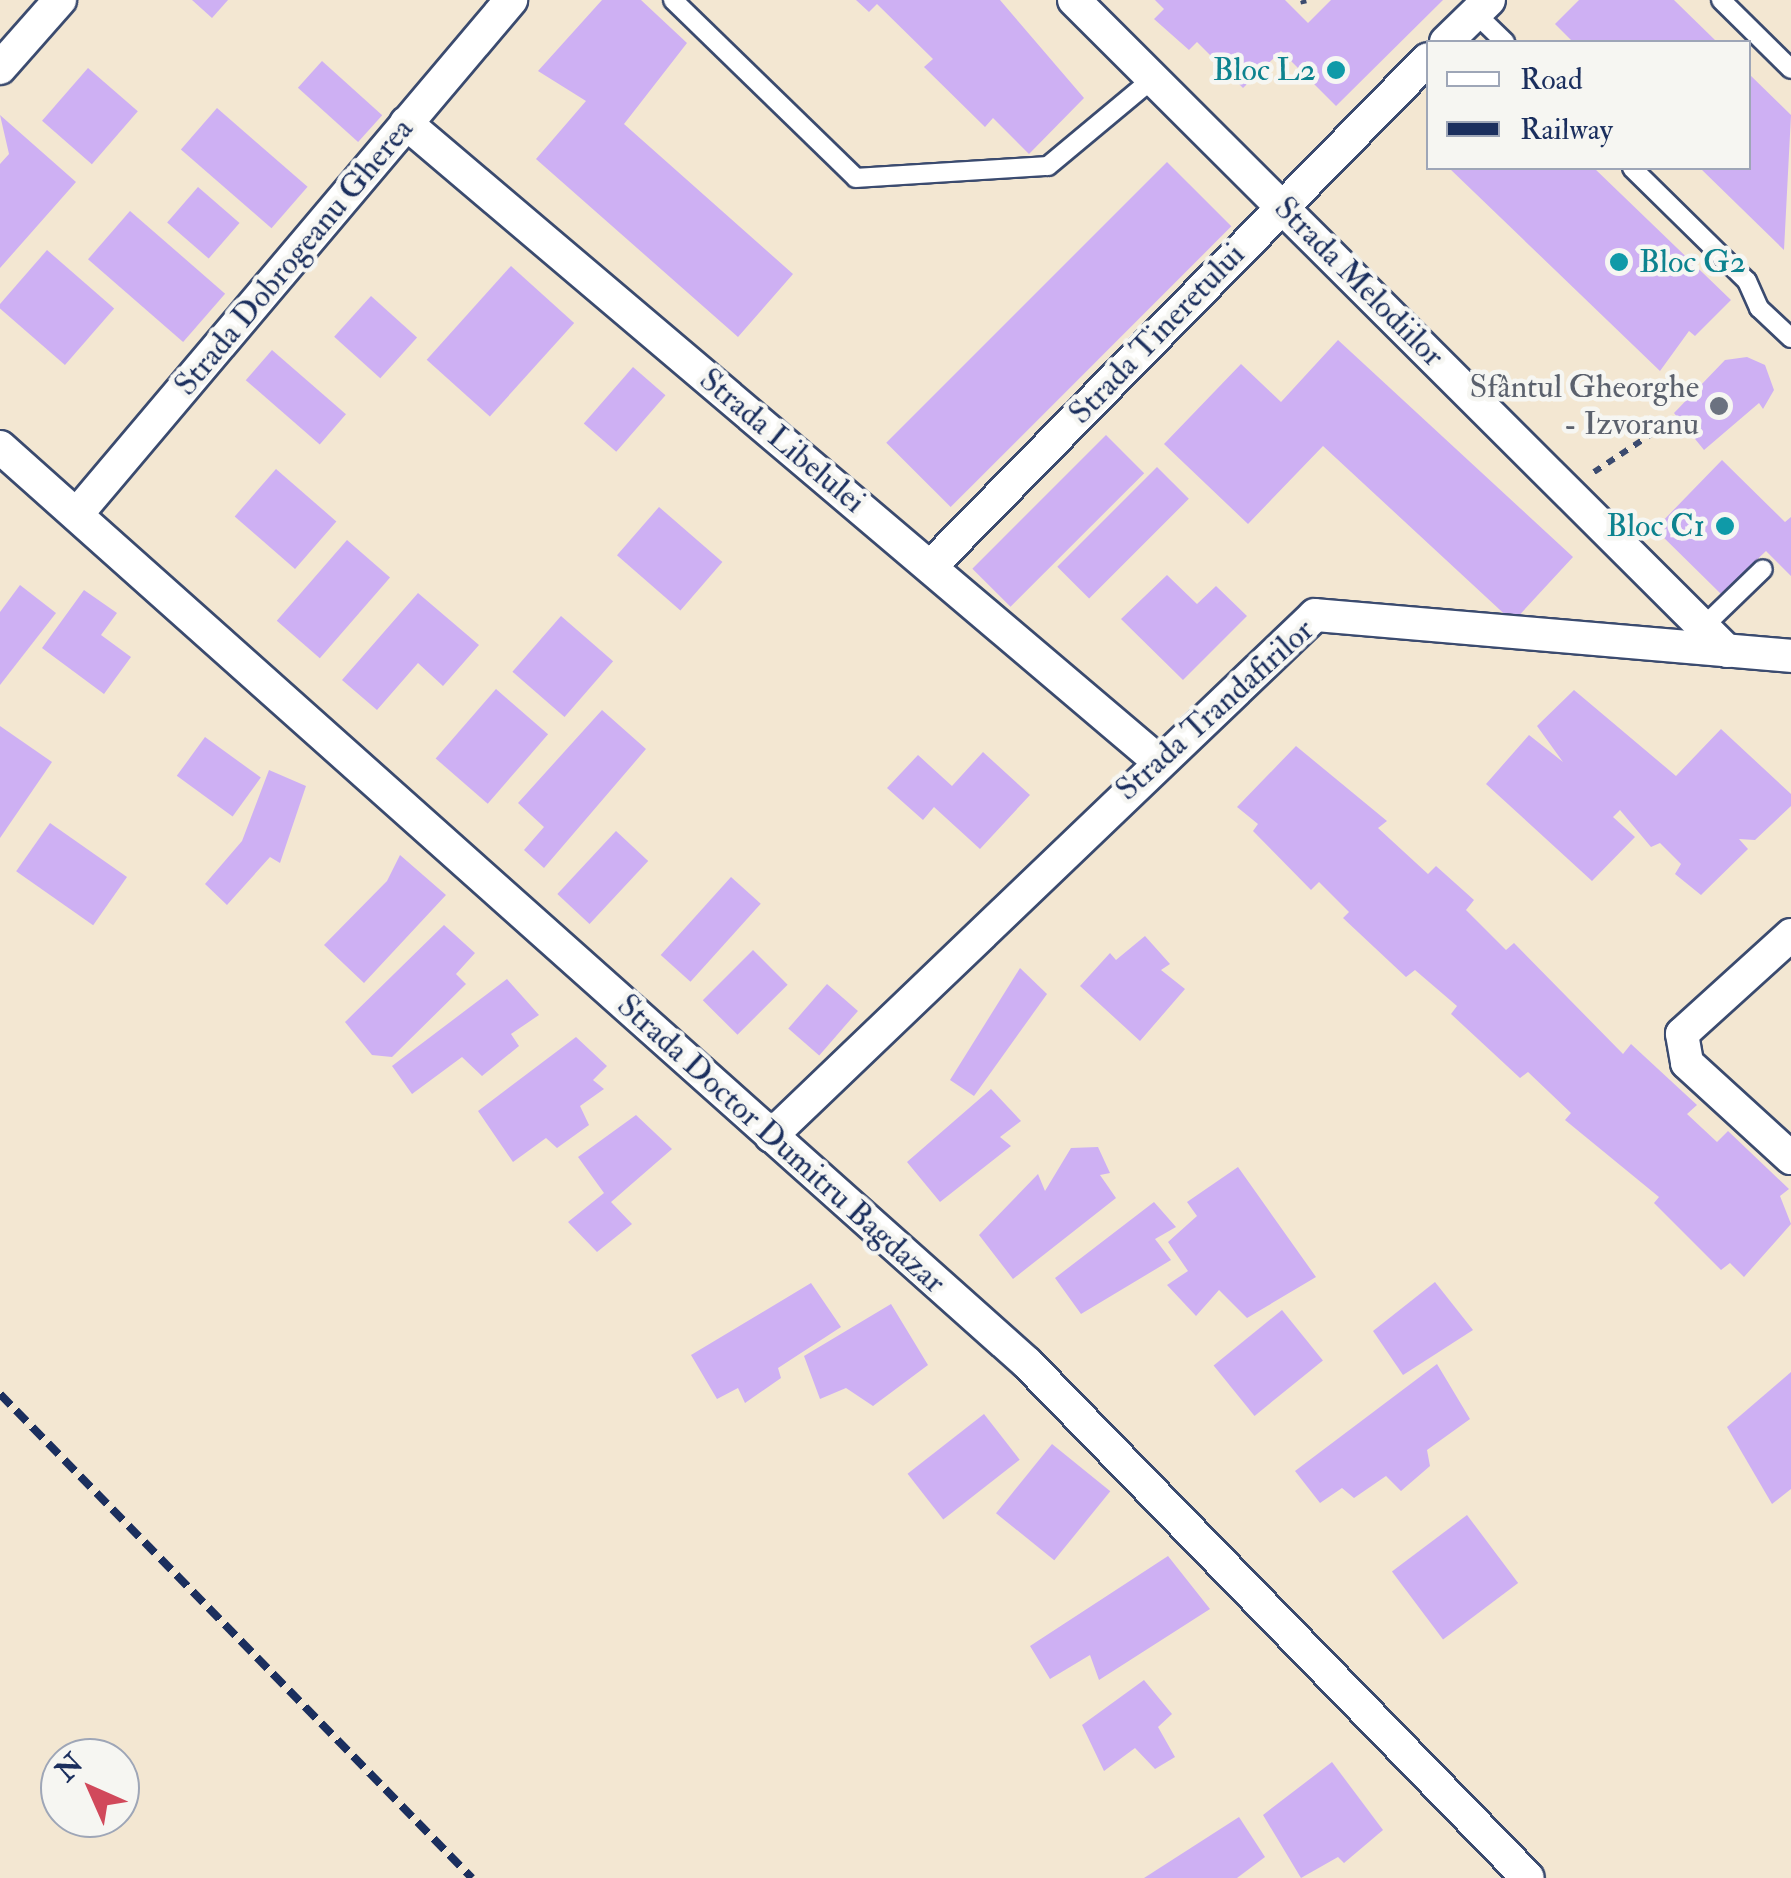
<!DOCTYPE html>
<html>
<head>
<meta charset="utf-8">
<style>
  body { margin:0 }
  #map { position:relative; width:1791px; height:1878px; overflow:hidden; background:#f3e7d2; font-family:"IM FELL Double Pica",serif }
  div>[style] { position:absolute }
  .building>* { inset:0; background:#ceb0f3; transform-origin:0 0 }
  .path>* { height:6px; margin-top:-3px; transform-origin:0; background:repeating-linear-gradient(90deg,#3b4b6f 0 8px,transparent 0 16px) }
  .roads { filter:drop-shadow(2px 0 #3b4b6f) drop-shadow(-2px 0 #3b4b6f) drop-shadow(0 2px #3b4b6f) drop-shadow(0 -2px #3b4b6f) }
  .service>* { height:18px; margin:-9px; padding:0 9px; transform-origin:9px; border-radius:9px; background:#fff }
  .minor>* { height:32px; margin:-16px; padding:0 16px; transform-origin:16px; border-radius:16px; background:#fff }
  .rail>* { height:8px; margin-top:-4px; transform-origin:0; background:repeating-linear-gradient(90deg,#1b2f5e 0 15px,transparent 0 23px) }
  .dots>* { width:28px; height:28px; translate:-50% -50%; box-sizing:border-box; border:5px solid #f6f6f2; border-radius:50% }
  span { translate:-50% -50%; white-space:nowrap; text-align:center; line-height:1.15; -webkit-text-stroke:9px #f6f6f2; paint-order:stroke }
  .culture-label { font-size:32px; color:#0d838f }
  .right { translate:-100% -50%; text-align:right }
  .left { translate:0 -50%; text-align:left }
  .street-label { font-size:32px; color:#1b2f5e }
  .worship-label { font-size:32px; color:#5b616d }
  .legend { position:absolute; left:1426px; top:40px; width:325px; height:130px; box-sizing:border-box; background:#f6f6f2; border:2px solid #9ea6b7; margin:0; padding:12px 18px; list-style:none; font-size:30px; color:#1b2f5e }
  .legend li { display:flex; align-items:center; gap:20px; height:50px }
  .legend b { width:50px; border:2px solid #9ea6b7 }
  .north { position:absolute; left:40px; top:1738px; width:100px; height:100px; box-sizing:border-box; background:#f6f6f2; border:2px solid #9ea6b7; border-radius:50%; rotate:315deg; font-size:28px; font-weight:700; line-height:40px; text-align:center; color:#1b2f5e }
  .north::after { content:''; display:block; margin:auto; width:35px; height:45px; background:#d1495b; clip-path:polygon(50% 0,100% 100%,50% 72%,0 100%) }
</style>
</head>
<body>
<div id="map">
  <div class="building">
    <i style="clip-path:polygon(192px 0,228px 0,212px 18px)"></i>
    <i style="clip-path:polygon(602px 0,641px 0,687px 43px,624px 124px,793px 274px,738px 337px,536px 159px,586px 101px,538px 71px)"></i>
    <i style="clip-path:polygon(856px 0,1000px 0,1084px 98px,1029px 154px,993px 118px,985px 127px,924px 67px,933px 59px,877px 4px,869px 12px)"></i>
    <i style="clip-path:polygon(1155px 0,1285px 0,1308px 23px,1331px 0,1443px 0,1336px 106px,1281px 51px,1243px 88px,1197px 42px,1189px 50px,1154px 19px,1164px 9px)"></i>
    <i style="clip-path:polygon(1579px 0,1674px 0,1717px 42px,1573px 42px,1555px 24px)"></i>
    <i style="left:322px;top:61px;width:81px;height:36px;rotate:42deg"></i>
    <i style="left:88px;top:68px;width:66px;height:70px;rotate:41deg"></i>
    <i style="clip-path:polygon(1748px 73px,1791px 115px,1784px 250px,1700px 168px,1748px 168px)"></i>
    <i style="left:217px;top:108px;width:120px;height:55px;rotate:41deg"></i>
    <i style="clip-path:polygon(0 115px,76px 182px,0 268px,0 164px,9px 154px)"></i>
    <i style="left:1167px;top:162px;width:91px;height:397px;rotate:45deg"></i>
    <i style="clip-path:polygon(1449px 168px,1594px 168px,1731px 300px,1695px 336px,1689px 331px,1660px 371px)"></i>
    <i style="left:198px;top:187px;width:55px;height:47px;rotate:41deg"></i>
    <i style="left:130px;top:211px;width:126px;height:64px;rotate:41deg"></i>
    <i style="left:47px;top:250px;width:89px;height:75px;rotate:41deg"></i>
    <i style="left:511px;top:266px;width:85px;height:126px;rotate:42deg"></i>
    <i style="left:371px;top:296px;width:62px;height:55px;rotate:42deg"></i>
    <i style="clip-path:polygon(1338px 340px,1573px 557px,1513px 622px,1323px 446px,1248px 524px,1164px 444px,1241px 364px,1281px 402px)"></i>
    <i style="left:272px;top:350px;width:98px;height:40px;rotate:41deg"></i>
    <i style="clip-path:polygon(1747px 357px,1765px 365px,1774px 390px,1763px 409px,1759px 403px,1704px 450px,1674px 413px,1725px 360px)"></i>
    <i style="left:633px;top:367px;width:43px;height:75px;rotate:41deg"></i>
    <i style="left:1106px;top:435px;width:54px;height:189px;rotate:45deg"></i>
    <i style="clip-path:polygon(1722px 460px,1785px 522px,1791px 517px,1791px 576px,1766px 551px,1721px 594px,1655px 529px)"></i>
    <i style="left:1157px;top:467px;width:45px;height:141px;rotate:45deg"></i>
    <i style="left:276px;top:469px;width:80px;height:63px;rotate:41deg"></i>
    <i style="left:659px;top:507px;width:84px;height:64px;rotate:41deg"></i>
    <i style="left:347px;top:540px;width:57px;height:107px;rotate:41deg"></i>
    <i style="clip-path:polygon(1167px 575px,1197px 604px,1216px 586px,1247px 616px,1183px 680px,1121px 619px)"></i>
    <i style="clip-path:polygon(20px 585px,56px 613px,0 685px,0 612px)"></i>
    <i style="clip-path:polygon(84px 590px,117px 613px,101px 635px,131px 657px,104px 694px,42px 648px)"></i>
    <i style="clip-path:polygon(418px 593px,479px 645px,443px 686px,418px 663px,377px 710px,342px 680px)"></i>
    <i style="left:561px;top:616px;width:69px;height:74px;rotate:41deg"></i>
    <i style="left:496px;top:689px;width:69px;height:92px;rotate:41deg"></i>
    <i style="clip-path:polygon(1574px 690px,1676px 776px,1721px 729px,1791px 794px,1791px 806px,1755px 840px,1739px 839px,1748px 849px,1701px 895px,1675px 874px,1681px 864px,1660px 843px,1651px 847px,1620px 810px,1613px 817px,1635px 837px,1592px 881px,1486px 784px,1529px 735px,1563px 762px,1537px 726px)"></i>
    <i style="clip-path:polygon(602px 710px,646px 749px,544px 868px,524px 850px,544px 827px,518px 803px)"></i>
    <i style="clip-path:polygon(0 726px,52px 762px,0 838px)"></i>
    <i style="left:205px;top:737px;width:69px;height:48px;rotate:36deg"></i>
    <i style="clip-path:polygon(1296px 746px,1387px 821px,1378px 828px,1428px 874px,1436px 866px,1474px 900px,1466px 910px,1506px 950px,1514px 943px,1623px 1054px,1631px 1044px,1697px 1105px,1687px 1114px,1717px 1142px,1728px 1131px,1789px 1189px,1780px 1196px,1791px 1224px,1744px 1277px,1730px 1263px,1721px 1270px,1654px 1203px,1659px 1197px,1565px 1120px,1571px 1113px,1528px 1072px,1520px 1078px,1451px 1014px,1457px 1006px,1415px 970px,1406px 977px,1343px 918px,1349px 912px,1319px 882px,1311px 890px,1253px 831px,1258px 824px,1237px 807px)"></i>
    <i style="clip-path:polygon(983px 752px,1030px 795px,980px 849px,934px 807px,923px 820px,887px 788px,918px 755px,952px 786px)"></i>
    <i style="clip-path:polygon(269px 770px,306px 786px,280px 863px,270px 857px,227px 905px,205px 884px,242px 841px)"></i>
    <i style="left:50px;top:823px;width:94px;height:59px;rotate:35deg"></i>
    <i style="left:616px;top:831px;width:44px;height:86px;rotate:43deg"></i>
    <i style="clip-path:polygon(400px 855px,446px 895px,364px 983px,324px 945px,387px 881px)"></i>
    <i style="left:731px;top:877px;width:40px;height:105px;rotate:42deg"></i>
    <i style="clip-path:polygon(444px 925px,475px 953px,456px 974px,466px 984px,392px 1057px,372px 1055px,345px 1022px)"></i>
    <i style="clip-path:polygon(1145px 936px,1170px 964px,1161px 970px,1185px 989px,1140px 1041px,1080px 986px,1110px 953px,1116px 960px)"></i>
    <i style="left:753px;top:950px;width:49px;height:71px;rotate:45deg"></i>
    <i style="clip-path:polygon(1020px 968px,1047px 994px,974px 1096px,950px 1080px)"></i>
    <i style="clip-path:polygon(507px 979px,539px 1015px,511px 1034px,519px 1046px,482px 1076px,462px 1057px,412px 1094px,392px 1066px)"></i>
    <i style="left:827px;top:984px;width:41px;height:59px;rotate:41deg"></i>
    <i style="clip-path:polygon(576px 1037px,607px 1066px,593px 1080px,604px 1089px,580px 1106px,589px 1125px,557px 1148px,546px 1138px,513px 1162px,478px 1111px)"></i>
    <i style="clip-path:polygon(991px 1089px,1021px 1121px,1000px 1137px,1011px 1146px,940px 1202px,907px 1162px)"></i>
    <i style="clip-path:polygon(636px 1115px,672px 1149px,611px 1202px,632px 1224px,597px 1252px,568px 1222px,604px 1193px,578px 1157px)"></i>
    <i style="clip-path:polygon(1098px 1147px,1110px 1173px,1100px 1175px,1116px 1198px,1013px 1279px,979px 1235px,1038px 1174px,1045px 1191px,1071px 1148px)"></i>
    <i style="clip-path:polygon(1238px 1167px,1316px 1277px,1247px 1318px,1219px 1290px,1196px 1316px,1167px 1285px,1188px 1271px,1168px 1242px,1197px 1216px,1187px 1202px)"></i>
    <i style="clip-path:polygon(1154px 1202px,1176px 1227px,1155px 1239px,1171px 1260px,1081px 1314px,1055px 1278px)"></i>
    <i style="clip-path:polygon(1435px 1282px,1473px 1330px,1403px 1375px,1373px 1331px)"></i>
    <i style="clip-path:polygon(811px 1283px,841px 1327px,778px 1368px,781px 1378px,745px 1403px,738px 1388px,717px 1399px,691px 1355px)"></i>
    <i style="clip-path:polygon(891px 1304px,928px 1365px,873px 1406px,846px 1388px,820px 1399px,804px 1356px)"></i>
    <i style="left:1282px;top:1310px;width:65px;height:88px;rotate:51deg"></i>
    <i style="clip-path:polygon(1437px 1364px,1470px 1419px,1427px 1450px,1430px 1466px,1401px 1491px,1386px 1476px,1354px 1498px,1342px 1488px,1320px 1503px,1295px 1471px)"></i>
    <i style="clip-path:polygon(1791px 1372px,1791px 1489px,1772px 1504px,1727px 1427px)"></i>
    <i style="left:984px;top:1414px;width:58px;height:97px;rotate:52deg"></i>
    <i style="left:1052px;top:1444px;width:75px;height:89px;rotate:39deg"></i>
    <i style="left:1467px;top:1515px;width:85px;height:94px;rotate:53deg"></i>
    <i style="clip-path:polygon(1168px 1556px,1210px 1609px,1099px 1680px,1090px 1655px,1050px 1679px,1030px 1646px)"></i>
    <i style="clip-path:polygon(1144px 1680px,1172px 1714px,1158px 1727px,1175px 1757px,1155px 1769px,1135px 1748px,1104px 1771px,1082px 1725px)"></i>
    <i style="clip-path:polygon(1332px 1762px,1383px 1830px,1344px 1863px,1338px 1857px,1301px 1878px,1263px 1815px)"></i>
    <i style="clip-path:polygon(1239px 1817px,1265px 1857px,1237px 1878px,1144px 1878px)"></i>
  </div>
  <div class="path">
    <i style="left:1303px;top:0;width:4px;rotate:76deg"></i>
    <i style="left:1594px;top:472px;width:82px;rotate:-33.5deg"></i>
    <i style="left:1662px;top:427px;width:22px;rotate:18deg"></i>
  </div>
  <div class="roads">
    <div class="service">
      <i style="left:673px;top:0;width:255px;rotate:44.2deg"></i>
      <i style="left:856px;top:178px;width:192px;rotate:-3.6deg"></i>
      <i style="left:1048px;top:166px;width:139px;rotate:-39.8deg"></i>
      <i style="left:1721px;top:0;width:98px;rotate:44.6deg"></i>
      <i style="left:1475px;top:13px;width:42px;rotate:44deg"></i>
      <i style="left:1632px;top:168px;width:161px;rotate:44.5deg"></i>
      <i style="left:1747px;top:281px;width:30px;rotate:66deg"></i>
      <i style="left:1759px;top:308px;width:44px;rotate:43.2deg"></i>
      <i style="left:1703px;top:627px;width:83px;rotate:-44deg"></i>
    </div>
    <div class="minor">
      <i style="left:1074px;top:0;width:922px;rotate:44.91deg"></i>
      <i style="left:1446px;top:42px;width:60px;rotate:-44.3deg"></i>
      <i style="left:0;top:68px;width:91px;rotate:-48.6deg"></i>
      <i style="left:406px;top:123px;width:985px;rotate:40.3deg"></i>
      <i style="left:0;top:447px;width:1376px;rotate:41.73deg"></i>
      <i style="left:1027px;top:1363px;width:718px;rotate:45.79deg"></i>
      <i style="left:77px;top:514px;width:673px;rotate:-49.82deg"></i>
      <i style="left:930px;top:567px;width:711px;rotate:-45.57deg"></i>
      <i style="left:1791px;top:935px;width:147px;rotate:137.8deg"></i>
      <i style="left:1682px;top:1034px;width:29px;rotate:80deg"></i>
      <i style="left:1687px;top:1063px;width:141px;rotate:42.4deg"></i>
      <i style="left:771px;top:1136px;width:753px;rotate:-43.76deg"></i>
      <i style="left:1315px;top:615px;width:478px;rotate:4.9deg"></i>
    </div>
  </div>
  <div class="rail">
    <i style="left:0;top:1394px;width:676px;rotate:45.72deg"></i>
  </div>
  <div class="dots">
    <i style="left:1336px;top:70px;background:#0f9aa8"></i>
    <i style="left:1619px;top:262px;background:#0f9aa8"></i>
    <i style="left:1719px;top:406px;background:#6b7280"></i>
    <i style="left:1725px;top:526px;background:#0f9aa8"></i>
  </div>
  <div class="culture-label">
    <span class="right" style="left:1316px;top:70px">Bloc L2</span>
    <span class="left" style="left:1639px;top:262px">Bloc G2</span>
    <span class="right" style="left:1705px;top:526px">Bloc C1</span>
  </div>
  <div class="street-label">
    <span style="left:294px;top:257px;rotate:-50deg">Strada Dobrogeanu Gherea</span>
    <span style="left:1359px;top:282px;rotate:45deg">Strada Melodiilor</span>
    <span style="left:1157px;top:334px;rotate:-46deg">Strada Tineretului</span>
    <span style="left:782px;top:441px;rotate:40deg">Strada Libelulei</span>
    <span style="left:1215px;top:710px;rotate:-42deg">Strada Trandafirilor</span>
    <span style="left:781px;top:1144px;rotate:42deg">Strada Doctor Dumitru Bagdazar</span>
  </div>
  <div class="worship-label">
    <span class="right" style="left:1699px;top:406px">Sfântul Gheorghe<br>- Izvoranu</span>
  </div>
  <ul class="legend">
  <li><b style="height:12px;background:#fff"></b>Road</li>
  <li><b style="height:12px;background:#1b2f5e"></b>Railway</li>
  </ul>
  <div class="north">N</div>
</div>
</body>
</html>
